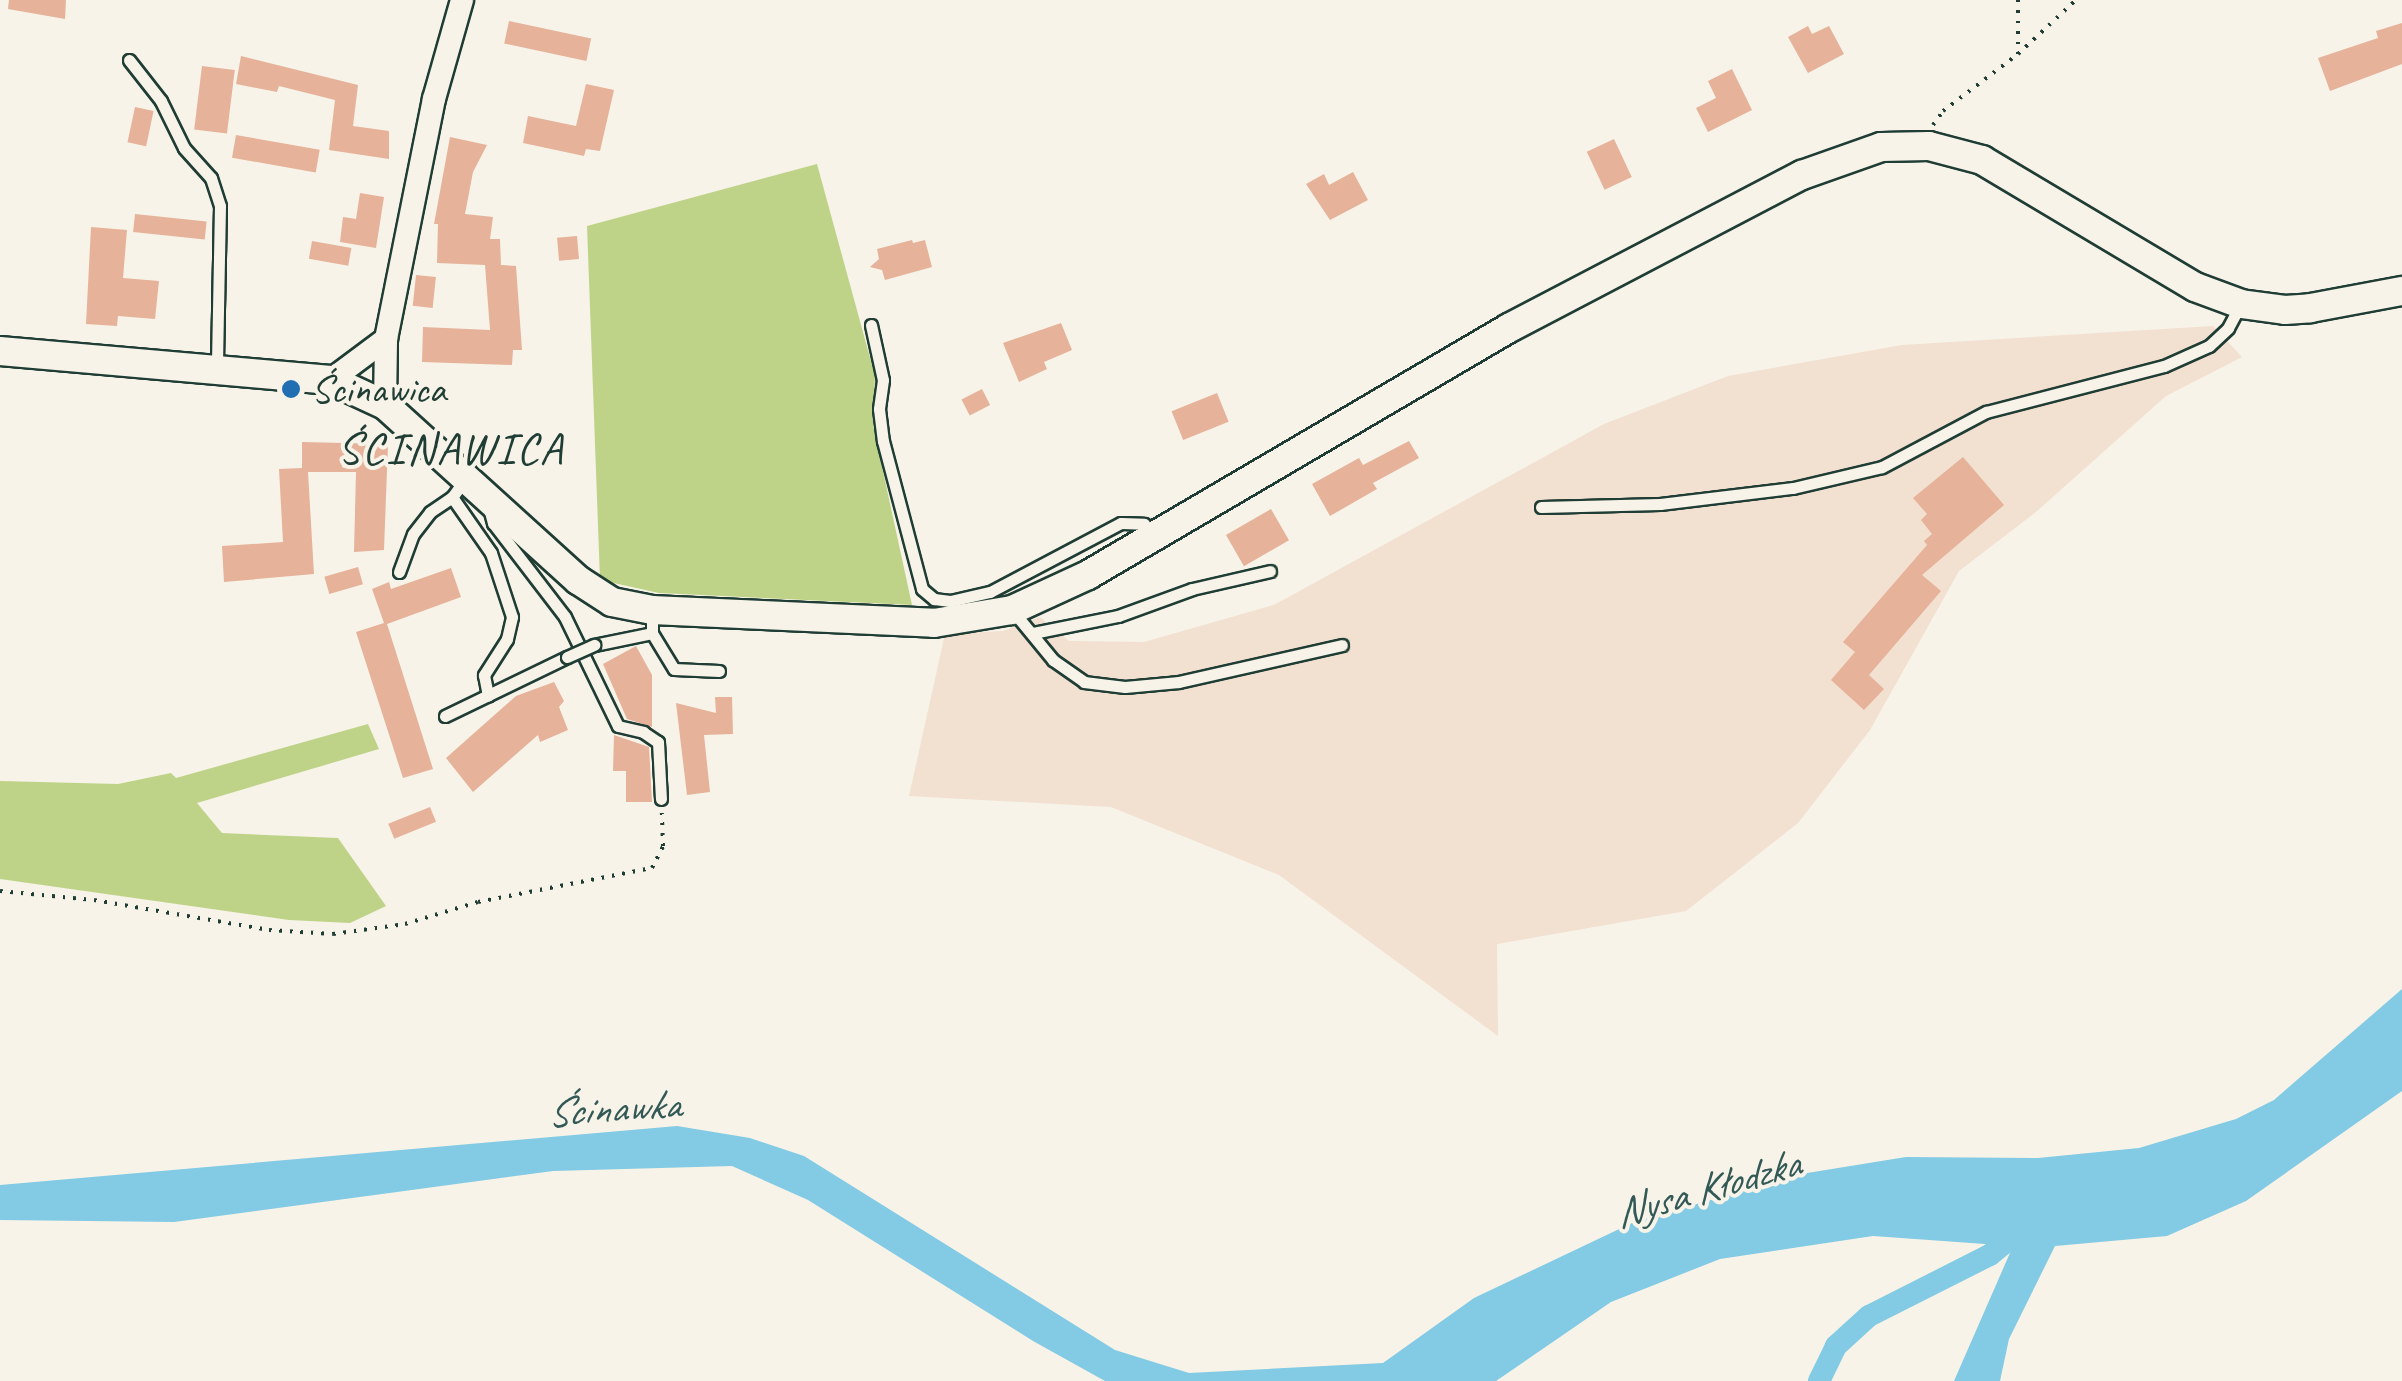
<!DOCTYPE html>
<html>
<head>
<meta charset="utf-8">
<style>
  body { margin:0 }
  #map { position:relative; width:2402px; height:1381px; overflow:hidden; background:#f7f3e8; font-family:Caveat,sans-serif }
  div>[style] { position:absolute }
  .built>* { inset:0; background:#f2e0d0 }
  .green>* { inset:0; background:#bfd388 }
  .water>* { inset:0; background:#83cae4 }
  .canal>* { height:22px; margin:-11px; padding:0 11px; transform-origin:11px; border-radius:11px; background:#83cae4 }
  .building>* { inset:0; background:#e6b299; transform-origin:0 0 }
  .path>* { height:4px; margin-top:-2px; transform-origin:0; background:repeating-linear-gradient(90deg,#1f3d34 0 2.5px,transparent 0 10.5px) }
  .roads { filter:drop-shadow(2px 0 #1f3d34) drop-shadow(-2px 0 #1f3d34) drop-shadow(0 2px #1f3d34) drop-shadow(0 -2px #1f3d34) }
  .service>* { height:11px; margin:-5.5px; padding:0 5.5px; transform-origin:5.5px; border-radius:5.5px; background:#f7f3e8 }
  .minor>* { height:22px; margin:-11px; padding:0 11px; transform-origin:11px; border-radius:11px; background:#f7f3e8 }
  .tertiary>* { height:28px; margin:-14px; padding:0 14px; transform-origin:14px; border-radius:14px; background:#f7f3e8 }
  .bridges { filter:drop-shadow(2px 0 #1f3d34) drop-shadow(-2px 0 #1f3d34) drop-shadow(0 2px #1f3d34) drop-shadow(0 -2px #1f3d34) }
  .service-bridge>* { height:11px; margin:-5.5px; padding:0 5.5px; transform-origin:5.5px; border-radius:5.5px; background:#f7f3e8 }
  .dots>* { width:28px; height:28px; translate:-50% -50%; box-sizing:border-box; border:5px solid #f7f3e8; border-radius:50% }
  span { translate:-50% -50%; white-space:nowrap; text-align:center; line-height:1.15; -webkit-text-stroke:8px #f7f3e8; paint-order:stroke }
  .poi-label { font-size:40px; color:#1f3d34 }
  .left { translate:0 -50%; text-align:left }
  .water-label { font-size:42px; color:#335957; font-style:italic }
  .quarter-label { font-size:45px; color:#1f3d34; letter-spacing:2.5px }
</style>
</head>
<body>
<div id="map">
  <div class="built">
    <i style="clip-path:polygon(2213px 326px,2242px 357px,2166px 396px,2036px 512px,1959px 571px,1870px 730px,1798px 823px,1686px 911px,1497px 944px,1498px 1036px,1279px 875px,1111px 807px,909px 796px,945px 634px,1003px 631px,1040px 617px,1069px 641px,1144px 642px,1274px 605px,1604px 424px,1728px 376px,1902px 345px)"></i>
  </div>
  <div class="green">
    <i style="clip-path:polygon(817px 164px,875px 376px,873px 425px,912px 605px,659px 593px,600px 580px,587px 226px)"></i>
    <i style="clip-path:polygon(368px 724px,379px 749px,197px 803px,222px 833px,338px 838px,386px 906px,350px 923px,289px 920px,0 879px,0 781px,118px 784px,171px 773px,176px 778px)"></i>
  </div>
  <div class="water">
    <i style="clip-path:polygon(2402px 989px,2402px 1091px,2246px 1201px,2167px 1236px,2055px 1246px,2009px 1339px,2000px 1381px,1954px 1381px,2013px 1246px,1873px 1236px,1720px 1259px,1611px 1302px,1496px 1381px,1105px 1381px,1033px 1341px,808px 1200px,732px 1166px,553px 1171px,174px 1222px,0 1220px,0 1185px,677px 1126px,750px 1138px,804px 1156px,1115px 1350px,1189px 1373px,1383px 1363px,1474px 1298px,1634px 1222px,1801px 1174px,1906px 1157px,2038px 1158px,2139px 1148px,2236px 1119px,2274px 1100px)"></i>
  </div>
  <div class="canal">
    <i style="left:1819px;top:1381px;width:39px;rotate:-64deg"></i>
    <i style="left:1836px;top:1346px;width:45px;rotate:-42.3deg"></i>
    <i style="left:1869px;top:1316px;width:136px;rotate:-26.8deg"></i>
    <i style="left:1990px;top:1255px;width:43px;rotate:-39.3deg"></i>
  </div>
  <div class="building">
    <i style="clip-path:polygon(9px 0,66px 0,65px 19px,8px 9px)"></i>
    <i style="left:509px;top:21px;width:84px;height:23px;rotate:12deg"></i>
    <i style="clip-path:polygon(2402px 23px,2402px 64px,2330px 91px,2318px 58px,2378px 38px,2376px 31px)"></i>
    <i style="clip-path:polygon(1808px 26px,1812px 34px,1829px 26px,1844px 54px,1808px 73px,1788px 37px)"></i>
    <i style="clip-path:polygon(241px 56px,358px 85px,353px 126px,389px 131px,389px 159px,329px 150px,335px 100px,279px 86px,277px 92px,236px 84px)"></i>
    <i style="left:202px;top:66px;width:33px;height:64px;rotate:7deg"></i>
    <i style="clip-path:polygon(1732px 69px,1752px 110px,1708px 132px,1696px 108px,1716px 98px,1708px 81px)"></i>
    <i style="clip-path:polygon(586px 84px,614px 90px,600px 151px,586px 149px,584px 156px,523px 143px,528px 116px,576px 126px)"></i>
    <i style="left:135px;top:107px;width:19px;height:36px;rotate:12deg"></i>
    <i style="left:236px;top:135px;width:85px;height:23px;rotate:10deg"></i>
    <i style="clip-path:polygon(450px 137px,487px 145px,473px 172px,465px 214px,493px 217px,490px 239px,500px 239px,501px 265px,516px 266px,522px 350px,513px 350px,512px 365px,422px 362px,423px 327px,490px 330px,485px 265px,437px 263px,438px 224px,434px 224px)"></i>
    <i style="left:1614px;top:139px;width:42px;height:30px;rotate:65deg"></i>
    <i style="clip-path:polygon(1353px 172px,1368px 200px,1330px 220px,1306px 184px,1324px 174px,1329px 185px)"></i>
    <i style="clip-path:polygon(360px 193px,384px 197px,376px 248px,340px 242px,343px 217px,356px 219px)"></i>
    <i style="left:135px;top:214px;width:72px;height:18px;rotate:6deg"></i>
    <i style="clip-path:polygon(91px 227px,127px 230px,123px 278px,159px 281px,155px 319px,118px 316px,117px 326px,86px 324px)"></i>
    <i style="left:577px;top:236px;width:23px;height:20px;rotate:85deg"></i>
    <i style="clip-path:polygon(912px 240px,913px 243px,925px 240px,932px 267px,885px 280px,882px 270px,870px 267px,879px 259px,877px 249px)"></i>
    <i style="left:312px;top:241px;width:40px;height:18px;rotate:10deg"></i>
    <i style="left:416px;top:275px;width:20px;height:31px;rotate:6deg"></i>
    <i style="clip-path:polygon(1061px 323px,1072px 350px,1044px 362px,1047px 369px,1019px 382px,1003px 343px)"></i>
    <i style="left:982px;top:389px;width:18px;height:23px;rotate:63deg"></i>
    <i style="left:1217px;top:393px;width:31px;height:49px;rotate:68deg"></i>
    <i style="clip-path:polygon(1409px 441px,1419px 458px,1373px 483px,1377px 489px,1330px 516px,1312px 484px,1359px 458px,1363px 465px)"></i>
    <i style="clip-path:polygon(302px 442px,388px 444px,384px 550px,354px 552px,356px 472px,308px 472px,314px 574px,224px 582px,222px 546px,283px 542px,279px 469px,302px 468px)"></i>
    <i style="clip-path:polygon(1963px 457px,2004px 505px,1922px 575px,1941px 591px,1869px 675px,1884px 689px,1864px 710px,1831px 680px,1855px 652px,1843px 642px,1927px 545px,1924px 541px,1932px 534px,1921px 520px,1927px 514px,1913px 498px)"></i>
    <i style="left:1271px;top:509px;width:36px;height:52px;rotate:60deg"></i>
    <i style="left:358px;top:567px;width:18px;height:35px;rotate:74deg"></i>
    <i style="clip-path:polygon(451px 568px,461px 597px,387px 624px,433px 769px,403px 778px,356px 632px,384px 623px,372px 589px,389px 582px,391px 589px)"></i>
    <i style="clip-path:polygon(636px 646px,652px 675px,652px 727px,627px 719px,603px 664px)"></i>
    <i style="clip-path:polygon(554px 682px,564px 701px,559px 707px,568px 730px,540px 742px,538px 735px,473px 792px,446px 758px,516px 696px)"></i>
    <i style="clip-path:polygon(715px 697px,732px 697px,733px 734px,704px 735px,710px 792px,687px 795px,676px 703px,716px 713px)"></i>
    <i style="clip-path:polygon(614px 735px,649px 747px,652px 802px,626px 802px,626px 771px,613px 771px)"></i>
    <i style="left:430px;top:807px;width:16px;height:45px;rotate:68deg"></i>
  </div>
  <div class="path">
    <i style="left:2018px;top:0;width:54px;rotate:90deg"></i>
    <i style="left:1933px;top:125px;width:17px;rotate:-54deg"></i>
    <i style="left:1943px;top:111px;width:94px;rotate:-37.2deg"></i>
    <i style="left:2018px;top:54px;width:79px;rotate:-43deg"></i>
    <i style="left:0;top:891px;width:94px;rotate:5.5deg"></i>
    <i style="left:94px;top:900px;width:178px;rotate:9.7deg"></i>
    <i style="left:269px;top:930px;width:64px;rotate:3.6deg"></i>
    <i style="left:333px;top:934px;width:73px;rotate:-7.9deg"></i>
    <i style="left:405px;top:924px;width:76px;rotate:-16.8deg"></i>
    <i style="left:478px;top:902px;width:177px;rotate:-11.1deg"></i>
    <i style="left:652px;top:868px;width:25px;rotate:-63deg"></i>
    <i style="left:663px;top:846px;width:33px;rotate:-92deg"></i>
  </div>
  <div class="roads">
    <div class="service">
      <i style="left:129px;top:60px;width:52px;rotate:52deg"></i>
      <i style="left:161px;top:101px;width:52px;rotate:63.9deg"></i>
      <i style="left:184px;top:148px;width:40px;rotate:48deg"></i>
      <i style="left:211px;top:178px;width:29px;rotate:72deg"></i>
      <i style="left:220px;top:206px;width:163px;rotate:91.1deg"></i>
      <i style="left:871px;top:325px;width:56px;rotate:77.7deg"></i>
      <i style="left:883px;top:380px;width:29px;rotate:98deg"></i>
      <i style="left:879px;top:409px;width:32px;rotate:83deg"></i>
      <i style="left:883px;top:441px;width:153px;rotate:75.2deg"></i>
      <i style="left:922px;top:589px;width:16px;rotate:40deg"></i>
      <i style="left:934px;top:599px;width:16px;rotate:7deg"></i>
      <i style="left:950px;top:601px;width:41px;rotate:-12.7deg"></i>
      <i style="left:990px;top:592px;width:148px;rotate:-27.8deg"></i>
      <i style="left:1121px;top:523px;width:23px;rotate:2deg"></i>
      <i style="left:1144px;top:524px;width:14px;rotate:60deg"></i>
      <i style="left:466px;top:478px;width:24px;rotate:126deg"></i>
      <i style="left:452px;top:497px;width:68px;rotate:55.1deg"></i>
      <i style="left:491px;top:553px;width:67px;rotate:71.8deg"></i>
      <i style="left:512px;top:617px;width:23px;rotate:103deg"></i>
      <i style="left:507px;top:639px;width:43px;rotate:122.6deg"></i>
      <i style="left:484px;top:675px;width:21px;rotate:79deg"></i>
      <i style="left:1541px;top:507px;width:119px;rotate:-1.4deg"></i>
      <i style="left:1660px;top:504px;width:134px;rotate:-6.9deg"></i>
      <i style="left:1793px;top:488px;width:91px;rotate:-13.3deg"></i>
      <i style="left:1882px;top:467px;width:118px;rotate:-27.9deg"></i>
      <i style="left:1986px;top:412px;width:184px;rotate:-14.5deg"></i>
      <i style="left:2164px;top:366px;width:49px;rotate:-24deg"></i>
      <i style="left:2209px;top:346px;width:26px;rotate:-43deg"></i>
      <i style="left:2228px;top:328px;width:27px;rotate:-62deg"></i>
      <i style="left:489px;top:508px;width:16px;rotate:75deg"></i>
      <i style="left:493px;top:523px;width:118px;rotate:52.5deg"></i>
      <i style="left:565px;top:617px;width:121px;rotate:64.1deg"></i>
      <i style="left:618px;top:726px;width:26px;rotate:13deg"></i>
      <i style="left:643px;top:732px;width:18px;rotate:34deg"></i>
      <i style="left:658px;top:742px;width:57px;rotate:87deg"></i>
      <i style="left:399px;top:572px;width:40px;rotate:-69.8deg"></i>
      <i style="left:413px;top:534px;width:28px;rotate:-52deg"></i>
      <i style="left:430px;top:512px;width:27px;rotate:-34deg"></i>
      <i style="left:652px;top:610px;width:23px;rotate:90deg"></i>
      <i style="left:652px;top:633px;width:42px;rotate:58.6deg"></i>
      <i style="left:674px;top:669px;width:45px;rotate:2.5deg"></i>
      <i style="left:1012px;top:610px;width:65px;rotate:50.6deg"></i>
      <i style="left:1053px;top:660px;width:38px;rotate:35deg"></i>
      <i style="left:1084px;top:682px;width:41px;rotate:7deg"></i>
      <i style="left:1125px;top:687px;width:54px;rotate:-5.3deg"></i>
      <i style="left:1179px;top:682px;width:167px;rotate:-12.8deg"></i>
      <i style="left:1033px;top:633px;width:87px;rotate:-11.3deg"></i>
      <i style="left:1118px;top:616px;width:79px;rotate:-20deg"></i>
      <i style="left:1192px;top:589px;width:80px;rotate:-13deg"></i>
      <i style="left:594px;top:645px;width:59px;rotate:-11.7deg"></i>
      <i style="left:445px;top:716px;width:136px;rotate:-25.8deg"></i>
    </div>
    <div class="minor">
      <i style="left:331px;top:380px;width:69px;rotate:-36.7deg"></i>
      <i style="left:385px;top:405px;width:66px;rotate:-89.1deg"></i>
      <i style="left:386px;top:339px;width:245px;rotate:-78.7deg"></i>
      <i style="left:434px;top:99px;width:103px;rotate:-74.2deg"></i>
    </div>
    <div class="tertiary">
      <i style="left:0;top:351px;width:332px;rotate:5deg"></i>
      <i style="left:331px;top:380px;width:60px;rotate:24.8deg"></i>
      <i style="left:385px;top:405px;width:261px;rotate:42.2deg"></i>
      <i style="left:578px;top:580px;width:40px;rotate:32.9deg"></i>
      <i style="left:612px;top:602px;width:41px;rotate:11.3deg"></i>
      <i style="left:652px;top:610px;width:282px;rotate:2.6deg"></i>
      <i style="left:934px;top:623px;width:79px;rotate:-9.5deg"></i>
      <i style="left:1012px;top:610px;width:84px;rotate:-24.7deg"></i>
      <i style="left:1088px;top:575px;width:488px;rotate:-30.4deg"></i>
      <i style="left:1509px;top:328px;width:331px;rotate:-27.6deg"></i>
      <i style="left:1802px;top:175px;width:84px;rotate:-19.5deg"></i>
      <i style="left:1881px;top:147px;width:48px;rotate:-1.2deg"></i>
      <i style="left:1929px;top:146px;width:55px;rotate:14.8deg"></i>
      <i style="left:1982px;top:160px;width:248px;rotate:30.8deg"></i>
      <i style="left:2195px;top:287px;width:49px;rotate:20.3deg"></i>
      <i style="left:2241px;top:304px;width:44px;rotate:7.8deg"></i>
      <i style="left:2285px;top:310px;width:26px;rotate:-4deg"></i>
      <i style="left:2311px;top:308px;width:93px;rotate:-10.6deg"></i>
    </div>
  </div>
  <div class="bridges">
    <div class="service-bridge">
      <i style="left:567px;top:657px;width:30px;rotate:-24deg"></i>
    </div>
  </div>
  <div class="dots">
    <i style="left:291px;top:389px;background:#1f6fb2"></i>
  </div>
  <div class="poi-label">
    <span class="left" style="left:311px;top:389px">Ścinawica</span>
  </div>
  <div class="water-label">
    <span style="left:613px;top:1109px;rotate:-4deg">Ścinawka</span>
    <span style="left:1707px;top:1189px;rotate:-16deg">Nysa Kłodzka</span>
  </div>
  <div class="quarter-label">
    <span style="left:451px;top:449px">ŚCINAWICA</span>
  </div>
</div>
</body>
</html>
